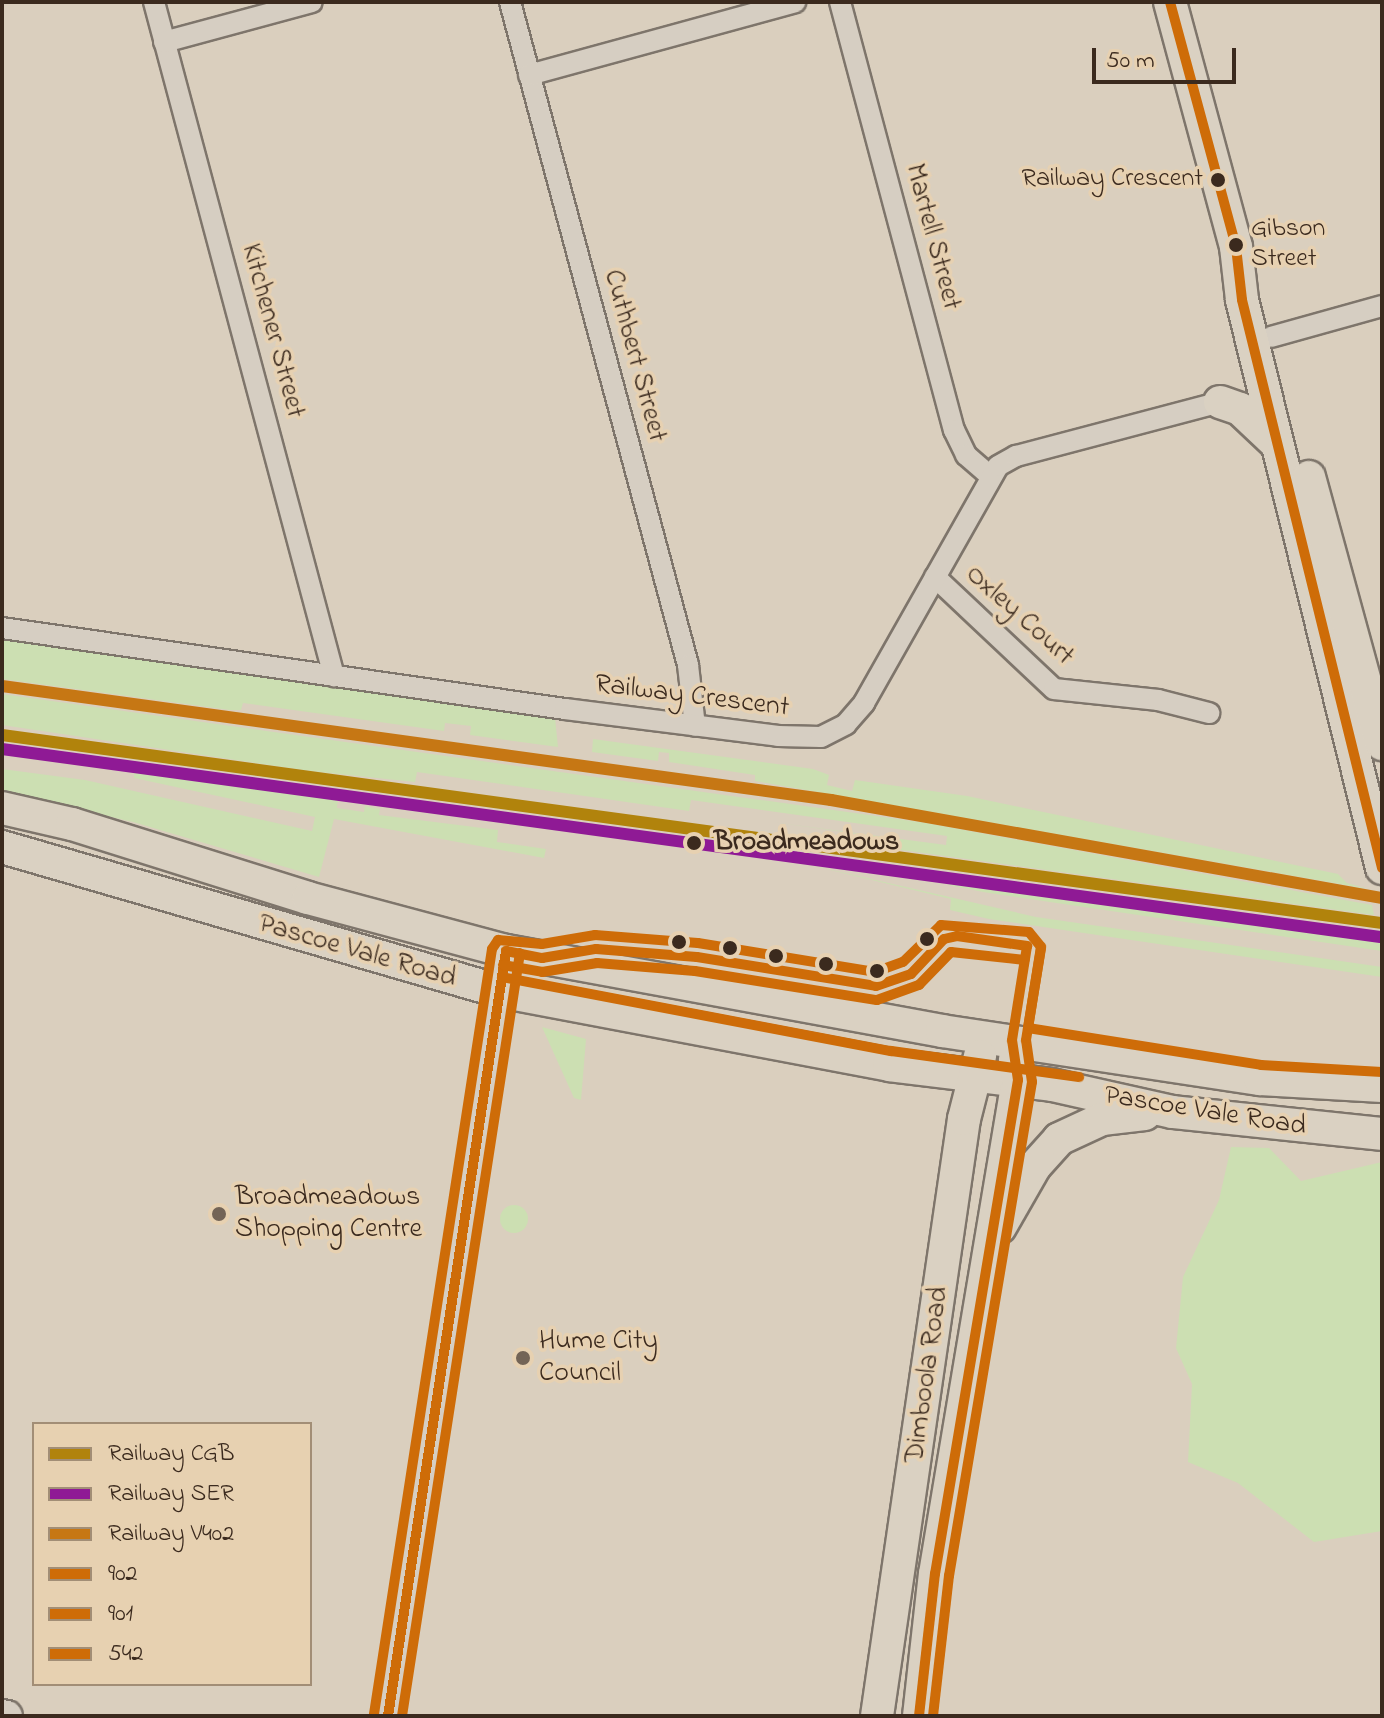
<!DOCTYPE html>
<html>
<head>
<meta charset="utf-8">
<style>
  body { margin:0 }
  #map { position:relative; width:1384px; height:1718px; overflow:hidden; background:#dacfbe; font-family:"Indie Flower",sans-serif }
  div>[style] { position:absolute }
  .green>* { inset:0; background:#ccdfb2 }
  .round { border-radius:50% }
  .roads { filter:drop-shadow(2px 0 #7e756b) drop-shadow(-2px 0 #7e756b) drop-shadow(0 2px #7e756b) drop-shadow(0 -2px #7e756b) }
  .street>* { height:20px; margin:-10px; padding:0 10px; transform-origin:10px; border-radius:10px; background:#d6cec2 }
  .secondary>* { height:30px; margin:-15px; padding:0 15px; transform-origin:15px; border-radius:15px; background:#d6cec2 }
  .primary>* { height:32px; margin:-16px; padding:0 16px; transform-origin:16px; border-radius:16px; background:#dad1c2 }
  .bus-1>* { height:10px; margin:-5px; padding:0 5px; transform-origin:5px; border-radius:5px; background:#ce6c08 }
  .bus-2>* { height:10px; margin:-5px; padding:0 5px; transform-origin:5px; border-radius:5px; background:#ce6c08 }
  .bus-3>* { height:10px; margin:-5px; padding:0 5px; transform-origin:5px; border-radius:5px; background:#ce6c08 }
  .rail-1>* { height:12px; margin:-6px; padding:0 6px; transform-origin:6px; border-radius:6px; background:#b1830c }
  .rail-2>* { height:12px; margin:-6px; padding:0 6px; transform-origin:6px; border-radius:6px; background:#8f1a95 }
  .rail-3>* { height:12px; margin:-6px; padding:0 6px; transform-origin:6px; border-radius:6px; background:#c67714 }
  .dots>* { width:22px; height:22px; translate:-50% -50%; box-sizing:border-box; border:4px solid #e7d1b1; border-radius:50% }
  span { translate:-50% -50%; white-space:nowrap; text-align:center; line-height:1.15; -webkit-text-stroke:7px #e7d1b1; paint-order:stroke }
  .bus-label { font-size:26px; color:#3b2a1e }
  .right { translate:-100% -50%; text-align:right }
  .left { translate:0 -50%; text-align:left }
  .street-label { font-size:28px; color:#3b2a1e }
  .stop-label { font-size:28px; color:#3b2a1e; font-weight:700 }
  .poi-label { font-size:28px; color:#3b2a1e }
  .frame { position:absolute; inset:0; border:4px solid #3b2a1e; pointer-events:none }
  .legend { position:absolute; left:32px; top:1422px; width:280px; height:264px; box-sizing:border-box; background:#e7d1b1; border:2px solid #a28e76; margin:0; padding:10px 14px; list-style:none; font-size:24px; color:#3b2a1e }
  .legend li { display:flex; align-items:center; gap:16px; height:40px }
  .legend b { width:40px; border:2px solid #a28e76 }
  .scale { position:absolute; left:1092px; top:48px; width:144px; height:36px; box-sizing:border-box; border:4px solid #3b2a1e; border-top:0; padding-left:10px; font-size:24px; line-height:28px; white-space:nowrap; color:#3b2a1e; -webkit-text-stroke:6px #e7d1b1; paint-order:stroke }
</style>
</head>
<body>
<div id="map">
  <div class="green">
    <i style="clip-path:polygon(2px 639px,555px 718px,558px 747px,470px 735px,471px 726px,445px 723px,444px 731px,243px 703px,241px 710px,230px 710px,2px 679px)"></i>
    <i style="clip-path:polygon(2px 694px,926px 823px,1372px 905px,1374px 915px,872px 846px,873px 836px,772px 822px,946px 845px,947px 836px,691px 800px,689px 811px,417px 772px,415px 782px,310px 771px,2px 725px)"></i>
    <i style="clip-path:polygon(593px 739px,813px 769px,829px 775px,827px 785px,852px 791px,855px 780px,967px 796px,1338px 874px,1347px 883px,1368px 889px,755px 781px,755px 775px,669px 762px,669px 753px,659px 752px,658px 761px,592px 752px)"></i>
    <i style="clip-path:polygon(2px 769px,85px 780px,312px 831px,315px 817px,134px 778px,134px 770px,338px 799px,337px 808px,364px 812px,365px 806px,380px 809px,379px 815px,498px 830px,497px 842px,546px 849px,544px 858px,334px 819px,319px 877px,133px 822px,2px 792px)"></i>
    <i style="clip-path:polygon(797px 862px,1036px 917px,1382px 967px,1382px 977px,989px 919px,950px 910px,951px 899px)"></i>
    <i style="clip-path:polygon(950px 880px,1381px 943px,1382px 951px,983px 892px,949px 885px)"></i>
    <i style="clip-path:polygon(542px 1027px,586px 1039px,581px 1100px,574px 1098px)"></i>
    <i style="clip-path:polygon(1231px 1147px,1269px 1148px,1301px 1181px,1382px 1162px,1382px 1531px,1314px 1542px,1238px 1483px,1188px 1462px,1192px 1384px,1176px 1348px,1183px 1277px,1219px 1200px)"></i>
    <i class="round" style="left:500px;top:1205px;width:28px;height:28px"></i>
  </div>
  <div class="roads">
    <div class="street">
      <i style="left:154px;top:2px;width:698px;rotate:75.05deg"></i>
      <i style="left:510px;top:2px;width:686px;rotate:74.97deg"></i>
      <i style="left:688px;top:665px;width:61px;rotate:83.5deg"></i>
      <i style="left:840px;top:2px;width:443px;rotate:75.1deg"></i>
      <i style="left:954px;top:430px;width:28px;rotate:64deg"></i>
      <i style="left:966px;top:455px;width:32px;rotate:41deg"></i>
      <i style="left:164px;top:42px;width:153px;rotate:-15.1deg"></i>
      <i style="left:529px;top:75px;width:276px;rotate:-15.3deg"></i>
      <i style="left:1271px;top:337px;width:115px;rotate:-15.6deg"></i>
      <i style="left:935px;top:577px;width:163px;rotate:43.3deg"></i>
      <i style="left:1054px;top:689px;width:105px;rotate:6deg"></i>
      <i style="left:1158px;top:700px;width:53px;rotate:14.3deg"></i>
      <i style="left:2px;top:628px;width:569px;rotate:8.19deg"></i>
      <i style="left:565px;top:709px;width:215px;rotate:7.2deg"></i>
      <i style="left:778px;top:736px;width:43px;rotate:1.3deg"></i>
      <i style="left:821px;top:737px;width:28px;rotate:-27deg"></i>
      <i style="left:846px;top:724px;width:28px;rotate:-49deg"></i>
      <i style="left:864px;top:703px;width:272px;rotate:-60.5deg"></i>
      <i style="left:998px;top:466px;width:21px;rotate:-29deg"></i>
      <i style="left:1016px;top:456px;width:211px;rotate:-14.8deg"></i>
      <i style="left:388px;top:1716px;width:774px;rotate:-81.23deg"></i>
    </div>
    <div class="secondary">
      <i style="left:2px;top:1715px;width:5px;rotate:11deg"></i>
    </div>
    <div class="primary">
      <i style="left:1170px;top:2px;width:254px;rotate:74.9deg"></i>
      <i style="left:1236px;top:247px;width:53px;rotate:83.5deg"></i>
      <i style="left:1242px;top:300px;width:585px;rotate:76.15deg"></i>
      <i style="left:1220px;top:402px;width:21px;rotate:19deg"></i>
      <i style="left:1240px;top:409px;width:50px;rotate:43.4deg"></i>
      <i style="left:1309px;top:477px;width:277px;rotate:74.7deg"></i>
      <i style="left:2px;top:808px;width:72px;rotate:12.9deg"></i>
      <i style="left:72px;top:824px;width:247px;rotate:17.4deg"></i>
      <i style="left:308px;top:898px;width:205px;rotate:15deg"></i>
      <i style="left:506px;top:951px;width:443px;rotate:10.4deg"></i>
      <i style="left:942px;top:1031px;width:322px;rotate:8.6deg"></i>
      <i style="left:1260px;top:1079px;width:122px;rotate:3.3deg"></i>
      <i style="left:2px;top:847px;width:517px;rotate:16.16deg"></i>
      <i style="left:499px;top:991px;width:397px;rotate:10.7deg"></i>
      <i style="left:889px;top:1065px;width:164px;rotate:7deg"></i>
      <i style="left:1052px;top:1085px;width:124px;rotate:12.6deg"></i>
      <i style="left:1173px;top:1112px;width:210px;rotate:6deg"></i>
      <i style="left:1000px;top:1227px;width:70px;rotate:-60.2deg"></i>
      <i style="left:1035px;top:1166px;width:36px;rotate:-48deg"></i>
      <i style="left:1059px;top:1139px;width:47px;rotate:-24.9deg"></i>
      <i style="left:1102px;top:1119px;width:43px;rotate:-6.6deg"></i>
      <i style="left:877px;top:1716px;width:603px;rotate:-81.71deg"></i>
      <i style="left:964px;top:1119px;width:65px;rotate:-75.7deg"></i>
      <i style="left:919px;top:1716px;width:143px;rotate:-83.6deg"></i>
      <i style="left:935px;top:1574px;width:501px;rotate:-80.46deg"></i>
      <i style="left:1018px;top:1080px;width:20px;rotate:-99deg"></i>
    </div>
  </div>
  <div class="bus-1">
    <i style="left:1170px;top:2px;width:254px;rotate:74.9deg"></i>
    <i style="left:1236px;top:247px;width:53px;rotate:83.5deg"></i>
    <i style="left:1242px;top:300px;width:585px;rotate:76.15deg"></i>
    <i style="left:506px;top:951px;width:37px;rotate:11deg"></i>
    <i style="left:542px;top:958px;width:55px;rotate:-9.5deg"></i>
    <i style="left:596px;top:949px;width:101px;rotate:4.5deg"></i>
    <i style="left:697px;top:957px;width:181px;rotate:9.2deg"></i>
    <i style="left:876px;top:986px;width:37px;rotate:-19deg"></i>
    <i style="left:911px;top:974px;width:48px;rotate:-46.7deg"></i>
    <i style="left:944px;top:939px;width:13px;rotate:-13deg"></i>
    <i style="left:957px;top:936px;width:71px;rotate:8.1deg"></i>
    <i style="left:388px;top:1716px;width:774px;rotate:-81.23deg"></i>
    <i style="left:919px;top:1716px;width:143px;rotate:-83.6deg"></i>
    <i style="left:935px;top:1574px;width:501px;rotate:-80.46deg"></i>
    <i style="left:1018px;top:1080px;width:40px;rotate:-98.5deg"></i>
    <i style="left:1012px;top:1040px;width:95px;rotate:-80.9deg"></i>
  </div>
  <div class="bus-2">
    <i style="left:503px;top:965px;width:40px;rotate:10deg"></i>
    <i style="left:542px;top:972px;width:56px;rotate:-9.3deg"></i>
    <i style="left:597px;top:963px;width:98px;rotate:4.7deg"></i>
    <i style="left:695px;top:971px;width:184px;rotate:9.1deg"></i>
    <i style="left:877px;top:1000px;width:45px;rotate:-19.7deg"></i>
    <i style="left:919px;top:985px;width:46px;rotate:-45.9deg"></i>
    <i style="left:951px;top:952px;width:74px;rotate:6.2deg"></i>
    <i style="left:402px;top:1716px;width:772px;rotate:-81.21deg"></i>
    <i style="left:933px;top:1716px;width:141px;rotate:-83.5deg"></i>
    <i style="left:949px;top:1576px;width:501px;rotate:-80.46deg"></i>
    <i style="left:1032px;top:1082px;width:42px;rotate:-98.1deg"></i>
    <i style="left:1026px;top:1040px;width:93px;rotate:-80.7deg"></i>
  </div>
  <div class="bus-3">
    <i style="left:502px;top:977px;width:396px;rotate:10.8deg"></i>
    <i style="left:891px;top:1051px;width:190px;rotate:7.9deg"></i>
    <i style="left:374px;top:1714px;width:774px;rotate:-81.23deg"></i>
    <i style="left:492px;top:949px;width:11px;rotate:-56deg"></i>
    <i style="left:498px;top:940px;width:44px;rotate:5.2deg"></i>
    <i style="left:542px;top:944px;width:54px;rotate:-9.6deg"></i>
    <i style="left:595px;top:935px;width:103px;rotate:4.4deg"></i>
    <i style="left:698px;top:943px;width:179px;rotate:9.3deg"></i>
    <i style="left:875px;top:972px;width:30px;rotate:-20deg"></i>
    <i style="left:903px;top:962px;width:53px;rotate:-44.2deg"></i>
    <i style="left:941px;top:925px;width:88px;rotate:4.5deg"></i>
    <i style="left:1029px;top:932px;width:19px;rotate:51deg"></i>
    <i style="left:1041px;top:947px;width:82px;rotate:99.1deg"></i>
    <i style="left:1028px;top:1028px;width:236px;rotate:9deg"></i>
    <i style="left:1261px;top:1065px;width:121px;rotate:3.3deg"></i>
  </div>
  <div class="rail-1">
    <i style="left:2px;top:735px;width:1393px;rotate:7.76deg"></i>
  </div>
  <div class="rail-2">
    <i style="left:2px;top:749px;width:1391px;rotate:7.77deg"></i>
  </div>
  <div class="rail-3">
    <i style="left:2px;top:686px;width:837px;rotate:7.83deg"></i>
    <i style="left:831px;top:800px;width:560px;rotate:10.09deg"></i>
  </div>
  <div class="dots">
    <i style="left:1218px;top:180px;background:#3b2a1e"></i>
    <i style="left:1236px;top:245px;background:#3b2a1e"></i>
    <i style="left:694px;top:843px;background:#3b2a1e"></i>
    <i style="left:927px;top:939px;background:#3b2a1e"></i>
    <i style="left:679px;top:942px;background:#3b2a1e"></i>
    <i style="left:730px;top:948px;background:#3b2a1e"></i>
    <i style="left:776px;top:956px;background:#3b2a1e"></i>
    <i style="left:826px;top:964px;background:#3b2a1e"></i>
    <i style="left:877px;top:971px;background:#3b2a1e"></i>
    <i style="left:219px;top:1214px;background:#736456"></i>
    <i style="left:523px;top:1358px;background:#736456"></i>
  </div>
  <div class="bus-label">
    <span class="right" style="left:1203px;top:180px">Railway Crescent</span>
    <span class="left" style="left:1251px;top:245px">Gibson<br>Street</span>
  </div>
  <div class="street-label">
    <span style="left:932px;top:237px;rotate:75deg">Martell Street</span>
    <span style="left:272px;top:331px;rotate:75deg">Kitchener Street</span>
    <span style="left:634px;top:356px;rotate:75deg">Cuthbert Street</span>
    <span style="left:1019px;top:616px;rotate:42deg">Oxley Court</span>
    <span style="left:692px;top:697px;rotate:7deg">Railway Crescent</span>
    <span style="left:357px;top:952px;rotate:16deg">Pascoe Vale Road</span>
    <span style="left:1205px;top:1112px;rotate:9deg">Pascoe Vale Road</span>
    <span style="left:928px;top:1375px;rotate:-82deg">Dimboola Road</span>
  </div>
  <div class="stop-label">
    <span class="left" style="left:714px;top:843px">Broadmeadows</span>
  </div>
  <div class="poi-label">
    <span class="left" style="left:235px;top:1214px">Broadmeadows<br>Shopping Centre</span>
    <span class="left" style="left:539px;top:1358px">Hume City<br>Council</span>
  </div>
  <div class="frame"></div>
  <ul class="legend">
  <li><b style="height:10px;background:#b1830c"></b>Railway CGB</li>
  <li><b style="height:10px;background:#8f1a95"></b>Railway SER</li>
  <li><b style="height:10px;background:#c67714"></b>Railway V402</li>
  <li><b style="height:10px;background:#ce6c08"></b>902</li>
  <li><b style="height:10px;background:#ce6c08"></b>901</li>
  <li><b style="height:10px;background:#ce6c08"></b>542</li>
  </ul>
  <div class="scale">50 m</div>
</div>
</body>
</html>
